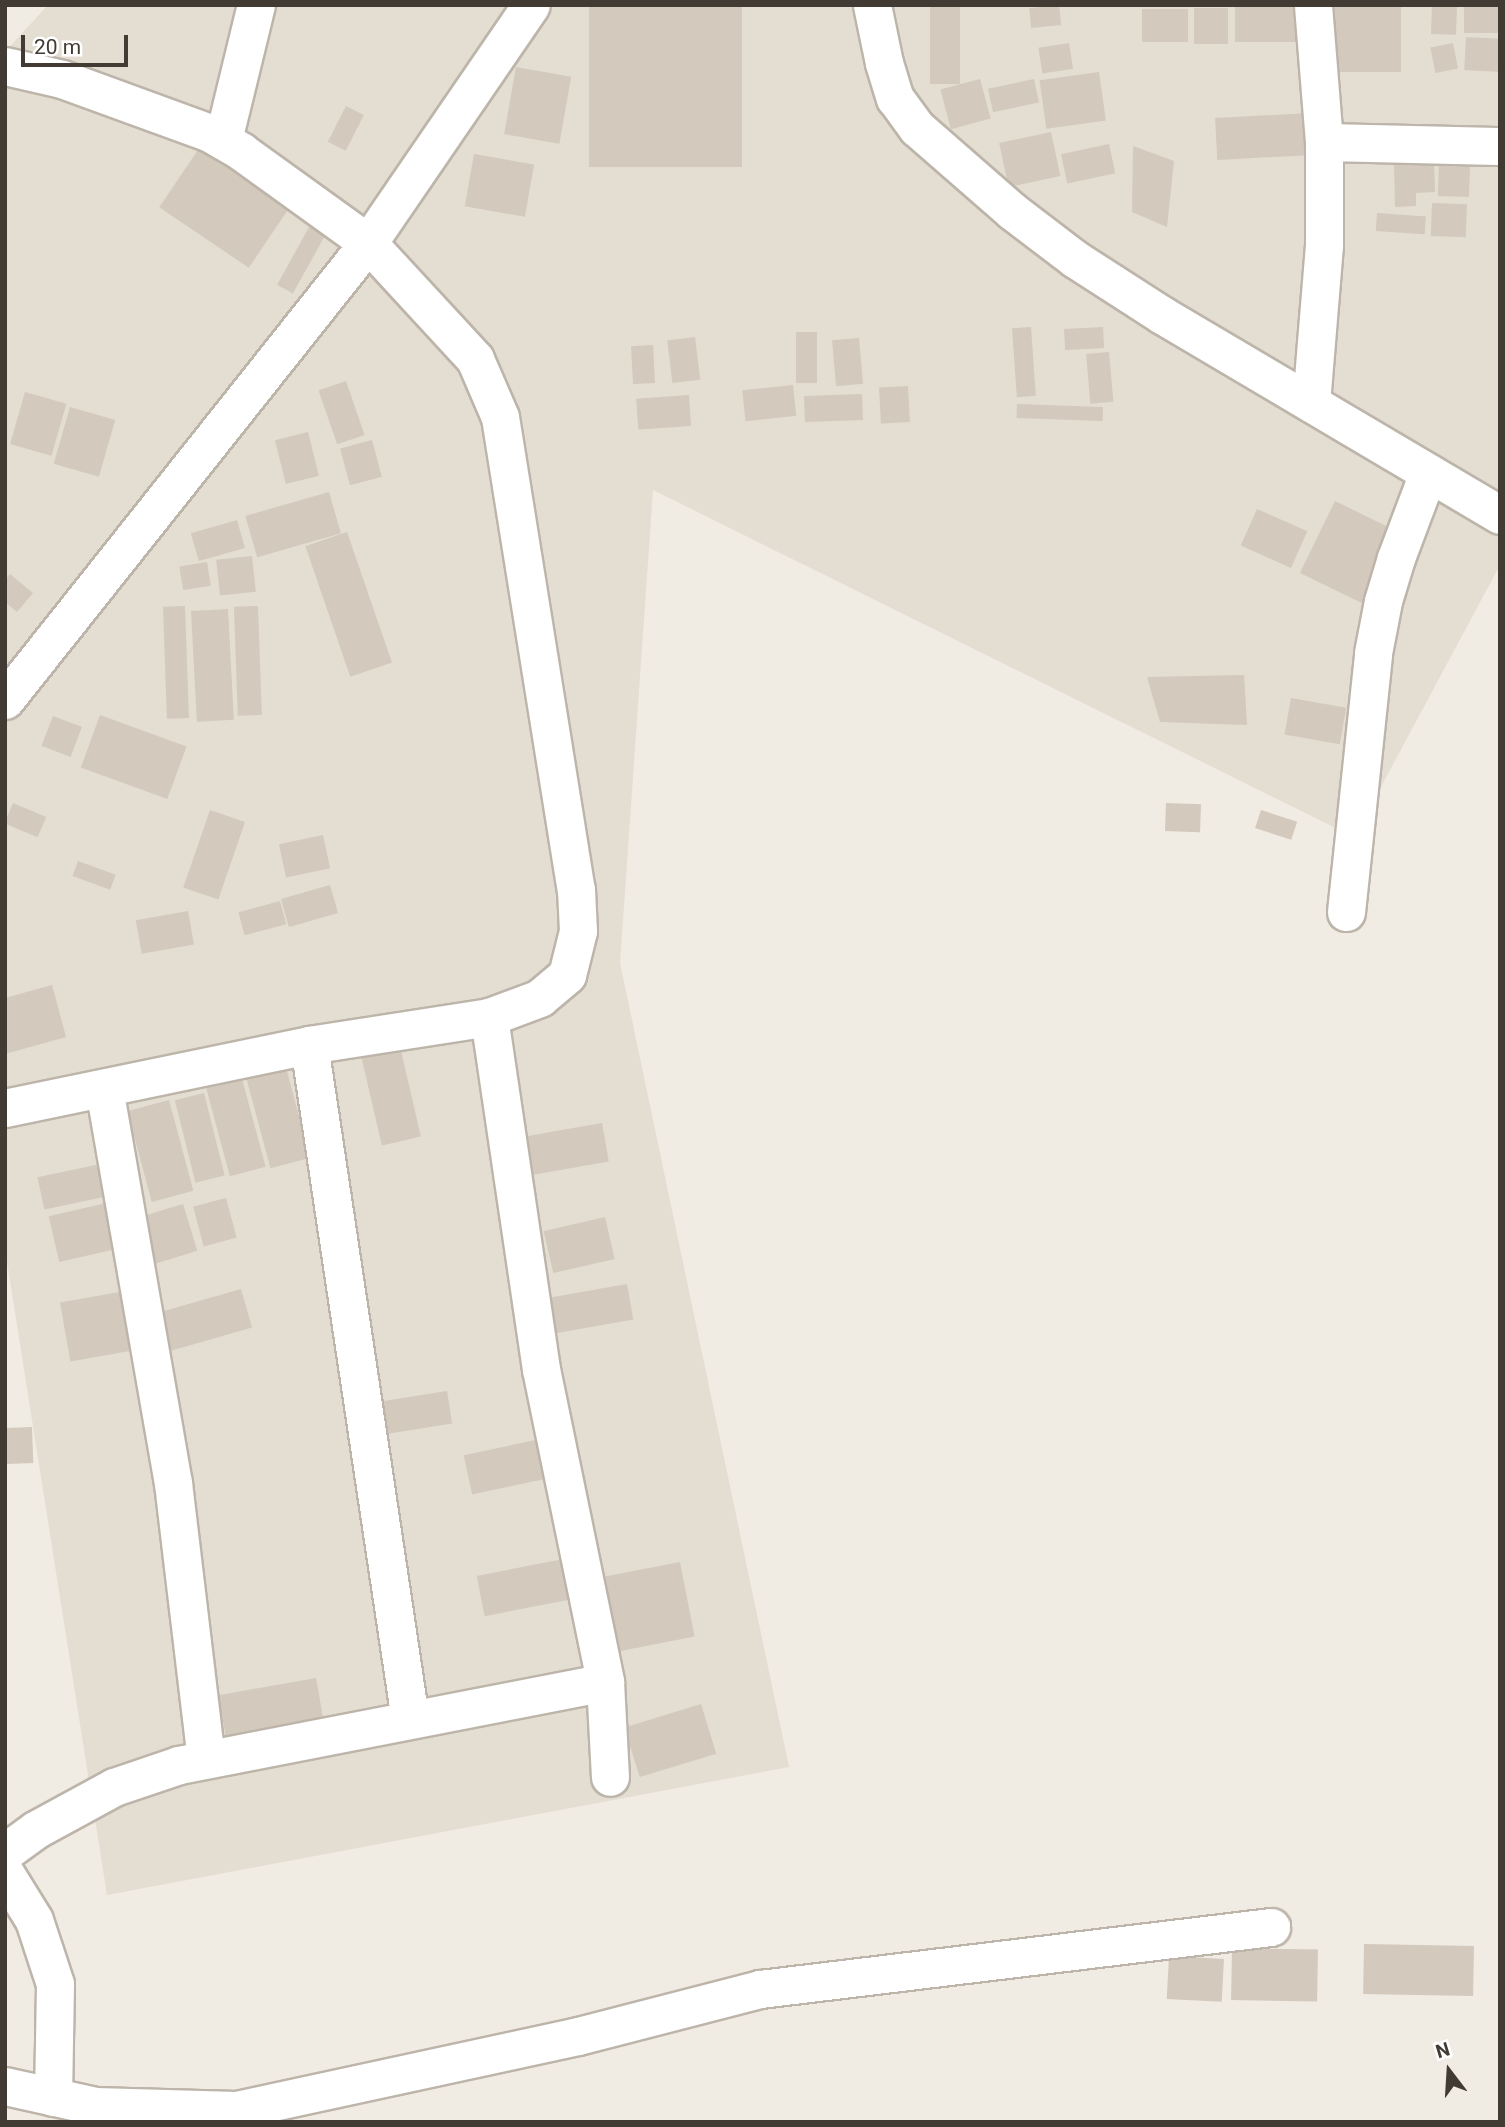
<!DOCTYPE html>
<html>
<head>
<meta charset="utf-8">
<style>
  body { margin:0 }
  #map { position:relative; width:1505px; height:2127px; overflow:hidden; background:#f0ebe3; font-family:Roboto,sans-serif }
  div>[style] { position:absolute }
  .residential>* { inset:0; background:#e3ddd2 }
  .building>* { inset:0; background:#d3c9bd; transform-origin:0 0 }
  .roads { filter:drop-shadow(2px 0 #bdb5aa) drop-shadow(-2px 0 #bdb5aa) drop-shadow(0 2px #bdb5aa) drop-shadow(0 -2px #bdb5aa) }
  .street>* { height:37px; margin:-18.5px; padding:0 18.5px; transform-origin:18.5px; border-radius:18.5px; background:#fff }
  span { translate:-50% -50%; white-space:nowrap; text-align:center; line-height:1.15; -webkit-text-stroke:7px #fff; paint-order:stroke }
  .frame { position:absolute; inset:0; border:7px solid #413b34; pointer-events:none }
  .north { position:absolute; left:1414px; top:2036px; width:70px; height:70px; -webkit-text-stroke:5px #fff; paint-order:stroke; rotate:343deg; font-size:19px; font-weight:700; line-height:28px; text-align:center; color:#413b34 }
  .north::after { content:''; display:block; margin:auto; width:24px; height:32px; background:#413b34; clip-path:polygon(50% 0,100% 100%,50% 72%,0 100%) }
  .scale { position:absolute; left:21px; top:35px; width:107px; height:32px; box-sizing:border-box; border:4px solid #413b34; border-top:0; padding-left:9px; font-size:21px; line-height:24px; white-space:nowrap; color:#413b34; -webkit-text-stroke:5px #fff; paint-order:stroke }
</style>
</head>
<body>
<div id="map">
  <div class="residential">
    <i style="clip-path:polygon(48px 5px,1500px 5px,1500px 565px,1354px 837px,653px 490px,620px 963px,789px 1767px,107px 1895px,5px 1249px,5px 52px)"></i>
  </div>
  <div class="building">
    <i style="left:589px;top:5px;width:153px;height:162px"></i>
    <i style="left:930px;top:5px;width:30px;height:79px"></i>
    <i style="left:1059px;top:5px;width:20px;height:30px;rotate:84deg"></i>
    <i style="left:1235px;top:5px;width:71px;height:37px"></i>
    <i style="left:1335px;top:5px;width:66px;height:67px"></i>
    <i style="left:1432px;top:5px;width:25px;height:29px;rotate:2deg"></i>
    <i style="left:1464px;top:5px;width:36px;height:28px"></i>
    <i style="left:1194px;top:8px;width:34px;height:36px"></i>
    <i style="left:1188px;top:9px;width:33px;height:46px;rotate:90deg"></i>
    <i style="left:1466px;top:37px;width:34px;height:33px;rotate:3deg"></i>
    <i style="left:1069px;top:43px;width:26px;height:31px;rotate:81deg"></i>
    <i style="left:1453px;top:43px;width:26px;height:23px;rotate:79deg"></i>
    <i style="left:516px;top:67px;width:56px;height:68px;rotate:10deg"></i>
    <i style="left:1099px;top:72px;width:49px;height:60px;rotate:82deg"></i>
    <i style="left:980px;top:79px;width:41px;height:41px;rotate:75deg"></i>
    <i style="left:1034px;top:79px;width:24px;height:47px;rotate:78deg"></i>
    <i style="left:346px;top:106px;width:20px;height:40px;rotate:27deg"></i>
    <i style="left:1311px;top:113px;width:42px;height:96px;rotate:87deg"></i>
    <i style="left:1051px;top:132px;width:45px;height:53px;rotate:78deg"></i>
    <i style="left:204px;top:141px;width:108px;height:80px;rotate:34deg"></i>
    <i style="left:1109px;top:144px;width:30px;height:49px;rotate:78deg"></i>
    <i style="clip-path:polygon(1133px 146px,1174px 161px,1167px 227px,1132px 212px)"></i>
    <i style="left:474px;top:154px;width:61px;height:53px;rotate:10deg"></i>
    <i style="clip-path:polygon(1434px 159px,1435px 192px,1416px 193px,1416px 206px,1395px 207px,1394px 161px)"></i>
    <i style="left:1439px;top:164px;width:31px;height:32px;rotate:2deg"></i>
    <i style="left:1432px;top:203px;width:35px;height:33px;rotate:2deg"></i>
    <i style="left:1377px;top:213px;width:49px;height:18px;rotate:4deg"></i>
    <i style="left:313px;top:220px;width:18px;height:74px;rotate:29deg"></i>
    <i style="left:1031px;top:327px;width:69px;height:19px;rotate:86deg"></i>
    <i style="left:1103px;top:327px;width:21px;height:39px;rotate:87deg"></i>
    <i style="left:796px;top:332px;width:21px;height:51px"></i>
    <i style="left:695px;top:337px;width:43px;height:28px;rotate:83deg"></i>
    <i style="left:859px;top:338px;width:46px;height:27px;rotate:85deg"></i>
    <i style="left:653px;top:345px;width:38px;height:22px;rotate:87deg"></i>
    <i style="left:1109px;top:352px;width:50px;height:23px;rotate:85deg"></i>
    <i style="left:346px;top:381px;width:57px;height:29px;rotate:71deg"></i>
    <i style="left:793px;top:385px;width:31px;height:51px;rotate:84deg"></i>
    <i style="left:908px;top:386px;width:36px;height:29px;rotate:87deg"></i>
    <i style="left:25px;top:392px;width:43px;height:54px;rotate:16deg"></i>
    <i style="left:862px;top:394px;width:26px;height:58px;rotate:88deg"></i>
    <i style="left:689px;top:395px;width:31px;height:53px;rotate:86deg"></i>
    <i style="left:1017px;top:404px;width:86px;height:14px;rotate:2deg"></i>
    <i style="left:70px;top:407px;width:47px;height:59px;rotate:16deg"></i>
    <i style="left:308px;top:432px;width:45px;height:34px;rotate:76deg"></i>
    <i style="left:372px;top:440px;width:38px;height:33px;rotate:75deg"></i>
    <i style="left:329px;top:492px;width:43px;height:87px;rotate:74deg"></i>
    <i style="left:1335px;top:501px;width:74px;height:80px;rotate:26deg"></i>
    <i style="left:1257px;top:509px;width:55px;height:40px;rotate:24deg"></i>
    <i style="left:237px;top:520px;width:29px;height:48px;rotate:74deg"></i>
    <i style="left:347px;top:532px;width:138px;height:44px;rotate:71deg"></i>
    <i style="left:252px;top:556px;width:36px;height:36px;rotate:84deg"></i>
    <i style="left:207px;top:562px;width:24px;height:28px;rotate:81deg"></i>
    <i style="clip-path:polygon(10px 574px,33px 593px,17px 612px,5px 602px,5px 580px)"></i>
    <i style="left:185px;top:606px;width:112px;height:22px;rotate:88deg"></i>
    <i style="left:258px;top:606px;width:109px;height:24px;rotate:88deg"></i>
    <i style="left:228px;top:609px;width:111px;height:37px;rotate:87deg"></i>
    <i style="clip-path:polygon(1244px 675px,1247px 725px,1160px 722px,1147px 677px)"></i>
    <i style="left:1291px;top:698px;width:56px;height:37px;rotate:10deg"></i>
    <i style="left:100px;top:715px;width:92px;height:56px;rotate:20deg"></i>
    <i style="left:53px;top:716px;width:31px;height:32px;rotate:21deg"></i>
    <i style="left:13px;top:803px;width:36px;height:22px;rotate:23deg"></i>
    <i style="left:1166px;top:803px;width:35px;height:28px;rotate:2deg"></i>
    <i style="left:210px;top:810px;width:37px;height:82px;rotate:19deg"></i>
    <i style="left:1261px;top:810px;width:38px;height:19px;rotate:18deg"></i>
    <i style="left:323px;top:835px;width:34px;height:45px;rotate:78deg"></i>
    <i style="left:78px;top:861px;width:40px;height:16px;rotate:20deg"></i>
    <i style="left:330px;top:885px;width:29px;height:51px;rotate:74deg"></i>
    <i style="left:280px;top:901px;width:24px;height:43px;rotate:75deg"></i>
    <i style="left:188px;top:911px;width:34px;height:53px;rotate:80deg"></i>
    <i style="clip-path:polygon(52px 985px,66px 1037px,5px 1054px,5px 998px)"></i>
    <i style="left:399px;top:1042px;width:97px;height:40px;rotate:77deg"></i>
    <i style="left:285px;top:1064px;width:97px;height:41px;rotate:75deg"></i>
    <i style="left:241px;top:1075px;width:95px;height:37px;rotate:75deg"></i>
    <i style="left:204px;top:1093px;width:85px;height:30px;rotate:76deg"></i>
    <i style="left:169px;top:1100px;width:94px;height:43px;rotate:75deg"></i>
    <i style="left:602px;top:1123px;width:39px;height:78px;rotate:80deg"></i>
    <i style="left:105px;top:1163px;width:33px;height:69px;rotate:78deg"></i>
    <i style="left:226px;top:1198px;width:41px;height:34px;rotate:75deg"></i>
    <i style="left:115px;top:1201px;width:47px;height:68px;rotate:77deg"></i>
    <i style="left:183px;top:1204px;width:49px;height:50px;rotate:73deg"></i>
    <i style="left:605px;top:1217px;width:43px;height:63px;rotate:77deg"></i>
    <i style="left:627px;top:1284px;width:36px;height:86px;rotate:80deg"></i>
    <i style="left:241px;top:1289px;width:40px;height:88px;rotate:74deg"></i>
    <i style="left:125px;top:1291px;width:60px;height:66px;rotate:80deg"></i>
    <i style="left:447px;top:1391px;width:33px;height:75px;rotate:81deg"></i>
    <i style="left:32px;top:1427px;width:36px;height:27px;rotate:88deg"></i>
    <i style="left:545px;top:1438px;width:40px;height:83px;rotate:78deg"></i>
    <i style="left:574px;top:1557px;width:41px;height:99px;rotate:79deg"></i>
    <i style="left:680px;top:1562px;width:76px;height:83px;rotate:79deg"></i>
    <i style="left:316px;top:1678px;width:45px;height:99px;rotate:80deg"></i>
    <i style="left:701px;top:1704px;width:52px;height:80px;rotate:73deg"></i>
    <i style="left:1364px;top:1944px;width:110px;height:50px;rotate:1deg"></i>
    <i style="left:1232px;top:1948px;width:86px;height:52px;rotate:1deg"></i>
    <i style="left:1169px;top:1956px;width:55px;height:43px;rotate:3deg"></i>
  </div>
  <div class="roads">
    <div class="street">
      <i style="left:872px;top:5px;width:59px;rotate:78.3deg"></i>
      <i style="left:884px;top:63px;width:37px;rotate:73deg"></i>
      <i style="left:895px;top:98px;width:37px;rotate:54deg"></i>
      <i style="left:917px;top:128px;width:126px;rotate:41.1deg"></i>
      <i style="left:1012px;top:211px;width:79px;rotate:37.3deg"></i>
      <i style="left:1075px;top:259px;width:103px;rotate:32.8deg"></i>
      <i style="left:1162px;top:315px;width:393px;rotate:30.6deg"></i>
      <i style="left:5px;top:66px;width:58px;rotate:12.8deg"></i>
      <i style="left:62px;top:79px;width:155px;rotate:20deg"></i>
      <i style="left:208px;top:132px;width:39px;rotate:30deg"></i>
      <i style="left:242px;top:152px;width:155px;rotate:35.8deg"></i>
      <i style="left:368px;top:243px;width:158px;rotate:47.3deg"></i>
      <i style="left:475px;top:359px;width:63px;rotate:66.7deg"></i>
      <i style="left:500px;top:417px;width:478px;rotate:80.9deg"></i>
      <i style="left:576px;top:889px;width:42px;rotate:87.3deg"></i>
      <i style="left:578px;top:931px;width:45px;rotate:104deg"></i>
      <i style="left:567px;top:975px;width:35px;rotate:140deg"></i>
      <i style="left:540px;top:998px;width:54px;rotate:159.6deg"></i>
      <i style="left:489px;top:1017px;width:182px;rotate:171.2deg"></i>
      <i style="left:309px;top:1045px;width:310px;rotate:168.3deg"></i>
      <i style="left:223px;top:140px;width:139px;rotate:-76.3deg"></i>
      <i style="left:1324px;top:142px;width:176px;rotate:1.3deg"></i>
      <i style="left:1311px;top:403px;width:159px;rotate:-85.3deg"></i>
      <i style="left:1324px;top:245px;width:103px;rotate:-90deg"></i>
      <i style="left:1324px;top:142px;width:137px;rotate:-94.6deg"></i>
      <i style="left:5px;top:700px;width:584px;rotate:-51.54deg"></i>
      <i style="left:368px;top:243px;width:288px;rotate:-55.6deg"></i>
      <i style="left:1346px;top:912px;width:260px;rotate:-84deg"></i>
      <i style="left:1373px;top:653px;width:53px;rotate:-79.1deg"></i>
      <i style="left:1383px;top:601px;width:45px;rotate:-73.2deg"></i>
      <i style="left:1396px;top:558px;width:91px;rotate:-69.4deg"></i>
      <i style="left:489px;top:1017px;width:356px;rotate:81.6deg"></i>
      <i style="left:541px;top:1369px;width:319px;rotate:78.4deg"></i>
      <i style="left:605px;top:1682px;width:95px;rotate:87deg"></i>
      <i style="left:309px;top:1045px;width:682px;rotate:81.48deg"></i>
      <i style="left:104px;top:1088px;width:401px;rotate:80.1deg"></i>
      <i style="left:173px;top:1483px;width:278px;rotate:83.2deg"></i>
      <i style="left:5px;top:1852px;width:37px;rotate:-36deg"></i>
      <i style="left:35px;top:1830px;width:90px;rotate:-28.6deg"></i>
      <i style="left:114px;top:1787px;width:69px;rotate:-18.7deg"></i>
      <i style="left:179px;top:1765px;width:434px;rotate:-11deg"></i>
      <i style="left:5px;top:1873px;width:55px;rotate:58.3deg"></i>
      <i style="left:34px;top:1920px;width:67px;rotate:71.8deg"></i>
      <i style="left:55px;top:1984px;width:113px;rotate:91deg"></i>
      <i style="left:5px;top:2086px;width:92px;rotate:12.5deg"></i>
      <i style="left:95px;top:2106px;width:141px;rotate:1.6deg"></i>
      <i style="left:236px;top:2110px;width:350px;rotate:-12.2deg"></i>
      <i style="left:578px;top:2036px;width:188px;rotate:-14.5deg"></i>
      <i style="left:760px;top:1989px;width:515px;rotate:-6.92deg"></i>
    </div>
  </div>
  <div class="frame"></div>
  <div class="north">N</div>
  <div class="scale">20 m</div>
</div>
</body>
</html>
